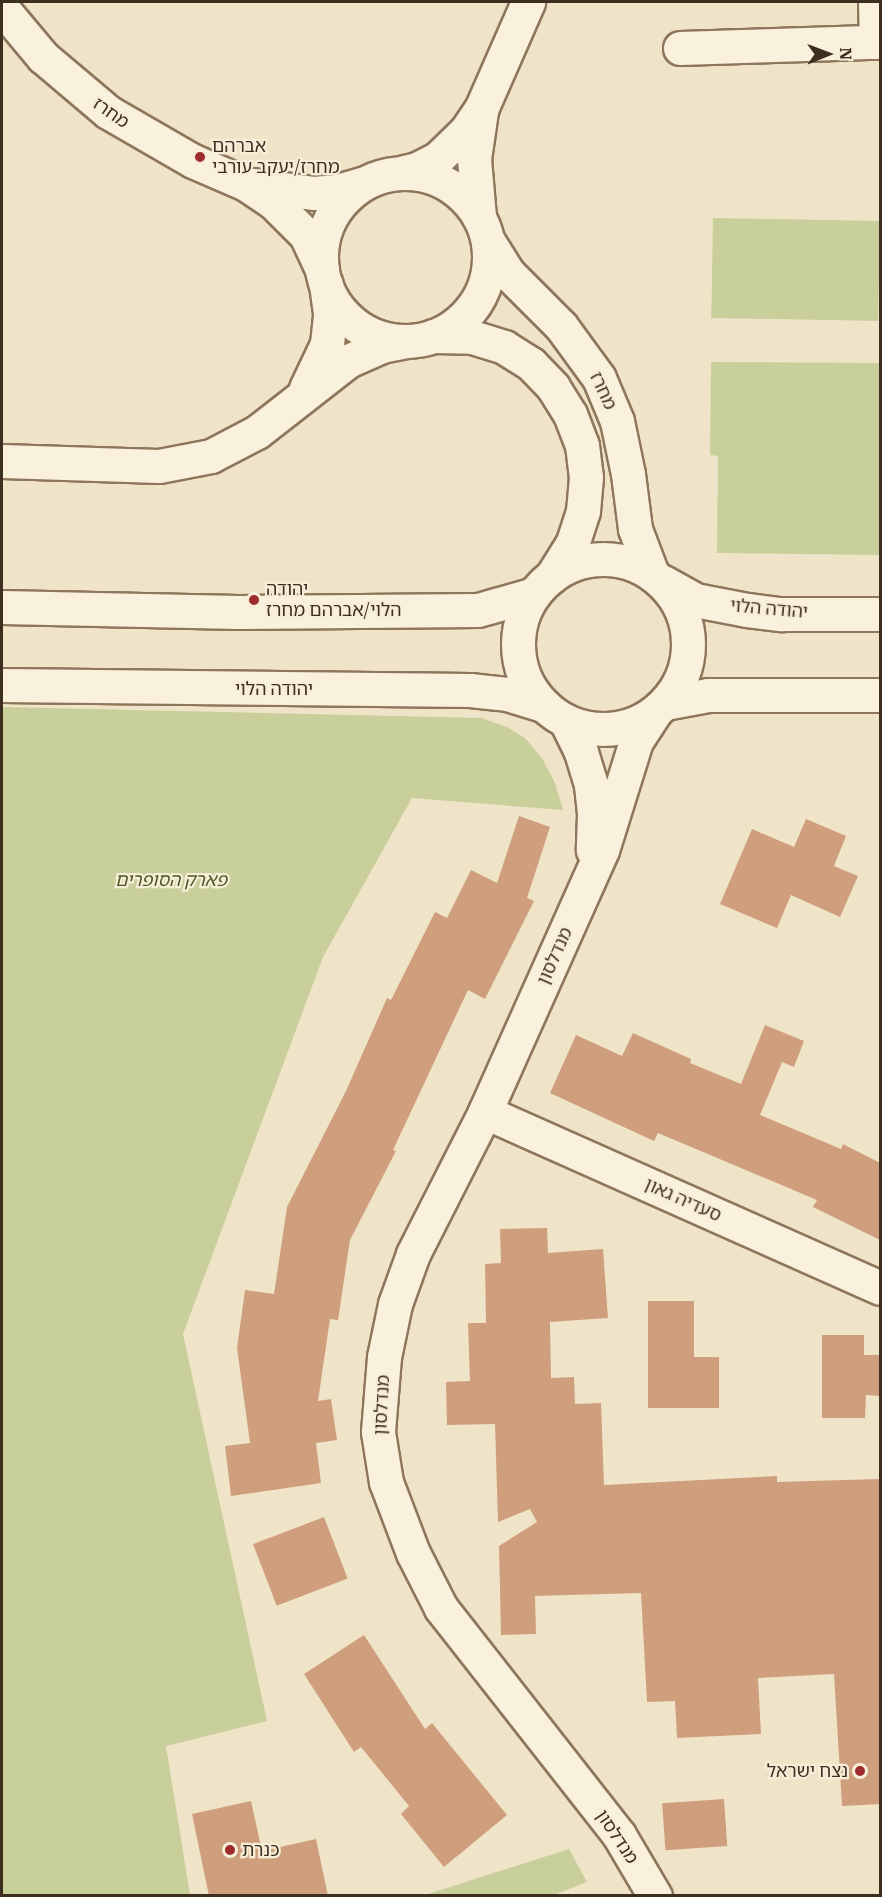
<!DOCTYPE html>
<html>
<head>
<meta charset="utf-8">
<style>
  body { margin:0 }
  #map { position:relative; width:882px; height:1897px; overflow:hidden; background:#f0e4c8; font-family:"IBM Plex Serif","Noto Sans Hebrew",serif }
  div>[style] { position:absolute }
  .green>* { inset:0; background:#c9cf9b; transform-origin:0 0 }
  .building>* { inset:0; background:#cf9f7d; transform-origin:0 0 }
  .roads { filter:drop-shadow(2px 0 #8d765c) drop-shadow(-2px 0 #8d765c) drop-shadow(0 2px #8d765c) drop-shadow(0 -2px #8d765c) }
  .street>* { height:33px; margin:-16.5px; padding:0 16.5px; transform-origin:16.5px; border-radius:16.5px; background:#faf1dc }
  .secondary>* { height:33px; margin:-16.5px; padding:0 16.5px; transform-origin:16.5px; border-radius:16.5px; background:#faf1dc }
  .secondary>.ring { margin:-16.5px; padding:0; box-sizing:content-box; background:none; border:33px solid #faf1dc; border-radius:50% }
  .dots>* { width:16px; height:16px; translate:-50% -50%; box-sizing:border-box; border:3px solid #f7eed8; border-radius:50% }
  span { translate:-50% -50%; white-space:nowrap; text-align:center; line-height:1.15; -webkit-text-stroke:4.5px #f7eed8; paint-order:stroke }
  .street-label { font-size:18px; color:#3d2e20 }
  .poi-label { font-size:18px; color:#3d2e20 }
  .left { translate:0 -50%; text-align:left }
  .right { translate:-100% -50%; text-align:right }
  .park-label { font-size:18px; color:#4d5a26; font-style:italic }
  .frame { position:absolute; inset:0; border:3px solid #3d2e20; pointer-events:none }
  .north { position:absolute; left:798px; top:24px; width:60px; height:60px; -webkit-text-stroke:4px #f7eed8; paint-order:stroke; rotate:89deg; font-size:16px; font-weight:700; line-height:24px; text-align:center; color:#3d2e20 }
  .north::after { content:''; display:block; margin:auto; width:21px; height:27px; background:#3d2e20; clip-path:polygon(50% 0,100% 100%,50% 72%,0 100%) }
</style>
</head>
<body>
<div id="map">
  <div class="green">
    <i style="left:713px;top:218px;width:167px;height:100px;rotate:1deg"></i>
    <i style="clip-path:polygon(711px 362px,880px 363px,880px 555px,717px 553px,718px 456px,710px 455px)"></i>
    <i style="clip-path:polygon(2px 707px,482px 718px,509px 728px,526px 739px,543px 760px,555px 783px,563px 810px,412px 798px,323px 957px,183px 1334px,267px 1721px,166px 1746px,190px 1895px,2px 1895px)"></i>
    <i style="clip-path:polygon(569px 1849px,587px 1882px,554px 1895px,425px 1895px)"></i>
  </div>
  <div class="building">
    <i style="clip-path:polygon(519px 816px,550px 827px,527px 898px,534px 901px,485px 999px,468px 990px,393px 1150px,396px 1151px,350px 1240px,338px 1320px,330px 1319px,318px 1401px,331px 1399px,337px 1440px,316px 1443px,321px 1483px,231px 1496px,225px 1446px,250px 1443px,237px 1348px,245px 1290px,274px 1294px,287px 1207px,346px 1091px,387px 998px,391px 1000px,435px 912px,447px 918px,471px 870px,497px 883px)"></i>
    <i style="clip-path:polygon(806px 819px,846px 836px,834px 866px,858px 876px,840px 917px,791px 895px,777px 928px,720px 904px,752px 829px,794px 847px)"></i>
    <i style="clip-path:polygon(765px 1025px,804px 1041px,794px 1067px,782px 1062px,760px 1115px,841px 1149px,843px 1144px,880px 1163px,880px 1240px,813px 1207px,817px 1200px,658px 1133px,654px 1141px,550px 1093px,576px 1035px,622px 1056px,633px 1033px,691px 1059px,690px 1063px,741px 1084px)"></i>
    <i style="clip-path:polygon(547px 1228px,548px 1253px,603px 1249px,608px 1318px,550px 1322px,551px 1378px,574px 1377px,575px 1404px,601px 1403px,604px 1485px,777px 1476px,777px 1482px,880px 1479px,880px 1804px,842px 1806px,834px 1674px,758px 1678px,761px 1734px,677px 1738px,675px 1701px,647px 1702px,641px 1593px,535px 1596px,536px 1634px,501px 1635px,499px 1546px,537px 1522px,530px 1509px,498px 1522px,495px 1424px,447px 1425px,446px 1382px,470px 1381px,468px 1323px,486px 1323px,485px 1264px,501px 1263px,500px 1229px)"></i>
    <i style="clip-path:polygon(648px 1301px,694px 1301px,694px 1357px,719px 1357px,719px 1408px,648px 1408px)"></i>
    <i style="clip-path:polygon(822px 1335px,864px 1335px,864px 1355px,880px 1355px,880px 1396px,866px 1395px,865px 1418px,822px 1418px)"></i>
    <i style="left:324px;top:1517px;width:66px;height:76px;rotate:69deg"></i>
    <i style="clip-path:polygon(364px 1635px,425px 1729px,432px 1723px,507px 1815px,444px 1867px,401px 1814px,409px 1806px,361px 1747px,354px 1752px,304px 1674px)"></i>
    <i style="left:724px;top:1799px;width:47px;height:62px;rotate:86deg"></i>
    <i style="clip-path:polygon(251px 1801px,262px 1851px,316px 1839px,328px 1896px,209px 1896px,192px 1814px)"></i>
  </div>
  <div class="roads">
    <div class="street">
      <i style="left:680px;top:48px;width:196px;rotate:-1.8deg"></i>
      <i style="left:876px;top:42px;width:40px;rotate:-91.4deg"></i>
      <i style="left:306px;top:388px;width:49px;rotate:-64.5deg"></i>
      <i style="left:327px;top:344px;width:31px;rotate:-84deg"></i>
      <i style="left:330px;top:313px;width:29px;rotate:-98deg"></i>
      <i style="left:2px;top:461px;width:157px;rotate:1.8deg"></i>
      <i style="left:159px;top:466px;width:53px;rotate:-10.9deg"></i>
      <i style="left:211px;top:456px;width:52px;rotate:-27.6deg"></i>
      <i style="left:257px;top:432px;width:115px;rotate:-38deg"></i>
      <i style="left:348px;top:361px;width:36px;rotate:-24deg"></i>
      <i style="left:381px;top:346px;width:26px;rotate:-11deg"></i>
      <i style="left:655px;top:712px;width:35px;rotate:123deg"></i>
      <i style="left:636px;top:741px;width:114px;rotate:107.3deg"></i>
      <i style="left:602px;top:850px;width:287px;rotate:114.1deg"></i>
      <i style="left:485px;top:1112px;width:159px;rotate:116.9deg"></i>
      <i style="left:413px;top:1254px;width:53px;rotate:109.8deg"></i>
      <i style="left:395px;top:1304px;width:54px;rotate:101.7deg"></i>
      <i style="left:384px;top:1357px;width:75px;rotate:94.6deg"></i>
      <i style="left:378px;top:1432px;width:51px;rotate:80.9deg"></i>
      <i style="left:386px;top:1482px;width:76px;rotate:69.2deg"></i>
      <i style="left:413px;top:1553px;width:62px;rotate:63deg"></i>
      <i style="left:441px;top:1608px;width:288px;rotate:51.9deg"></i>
      <i style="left:619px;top:1835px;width:71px;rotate:59.5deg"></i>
      <i style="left:566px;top:721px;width:34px;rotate:64deg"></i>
      <i style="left:581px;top:752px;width:34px;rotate:73deg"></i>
      <i style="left:591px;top:785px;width:29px;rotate:84deg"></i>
      <i style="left:594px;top:814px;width:36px;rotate:92deg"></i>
      <i style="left:485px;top:1112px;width:432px;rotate:24deg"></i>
    </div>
    <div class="secondary">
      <i style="left:2px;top:8px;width:64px;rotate:50.1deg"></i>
      <i style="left:43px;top:57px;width:85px;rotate:40.2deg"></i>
      <i style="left:108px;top:112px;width:98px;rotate:30deg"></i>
      <i style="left:193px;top:161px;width:58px;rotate:23.5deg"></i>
      <i style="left:246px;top:184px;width:34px;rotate:34deg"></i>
      <i style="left:274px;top:203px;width:45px;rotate:45deg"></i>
      <i style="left:306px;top:235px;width:38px;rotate:65deg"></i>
      <i style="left:404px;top:172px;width:13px;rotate:-13deg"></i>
      <i style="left:417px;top:169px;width:22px;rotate:-27deg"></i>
      <i style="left:437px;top:159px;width:40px;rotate:-44deg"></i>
      <i style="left:466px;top:131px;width:29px;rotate:-56deg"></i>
      <i style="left:482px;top:107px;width:115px;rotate:-66.3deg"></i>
      <i class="ring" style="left:321px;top:173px;width:135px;height:135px"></i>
      <i style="left:253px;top:185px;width:62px;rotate:7.5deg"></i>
      <i style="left:314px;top:193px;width:23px;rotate:-5deg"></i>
      <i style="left:337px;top:191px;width:26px;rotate:-16deg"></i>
      <i style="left:479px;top:217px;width:58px;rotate:-94.9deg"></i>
      <i style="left:474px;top:159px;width:49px;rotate:-81.7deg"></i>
      <i style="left:488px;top:241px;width:39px;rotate:58deg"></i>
      <i style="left:509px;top:274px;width:74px;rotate:45deg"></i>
      <i style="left:561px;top:326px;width:64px;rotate:53.8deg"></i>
      <i style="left:599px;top:378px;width:47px;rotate:67.3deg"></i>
      <i style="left:617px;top:421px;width:54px;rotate:78.3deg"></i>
      <i style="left:628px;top:474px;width:55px;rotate:82.7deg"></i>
      <i style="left:635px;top:529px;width:48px;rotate:69.3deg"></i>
      <i style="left:433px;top:336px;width:39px;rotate:1deg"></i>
      <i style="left:472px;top:337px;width:34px;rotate:17deg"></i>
      <i style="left:504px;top:347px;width:32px;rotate:32deg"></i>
      <i style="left:531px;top:364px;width:32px;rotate:46deg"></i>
      <i style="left:553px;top:387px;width:32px;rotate:58deg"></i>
      <i style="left:570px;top:414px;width:33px;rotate:69deg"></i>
      <i style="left:582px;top:445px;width:32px;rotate:83deg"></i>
      <i style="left:586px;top:477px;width:34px;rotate:95deg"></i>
      <i style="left:583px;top:511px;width:35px;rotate:108deg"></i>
      <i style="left:572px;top:544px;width:38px;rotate:122deg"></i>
      <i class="ring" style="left:518px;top:559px;width:137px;height:137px"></i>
      <i style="left:663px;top:582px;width:37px;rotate:29deg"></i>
      <i style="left:695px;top:600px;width:53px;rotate:10.9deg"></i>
      <i style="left:747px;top:610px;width:35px;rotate:7deg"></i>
      <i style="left:782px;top:614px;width:98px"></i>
      <i style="left:2px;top:607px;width:236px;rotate:1.2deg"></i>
      <i style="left:238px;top:612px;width:240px;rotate:-0.5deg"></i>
      <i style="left:478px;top:610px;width:58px;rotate:-15.9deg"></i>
      <i style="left:2px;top:685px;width:468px;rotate:0.6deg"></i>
      <i style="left:470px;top:690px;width:37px;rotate:6deg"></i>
      <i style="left:507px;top:694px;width:39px;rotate:17deg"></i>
      <i style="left:665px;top:703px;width:44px;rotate:-10.5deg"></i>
      <i style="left:708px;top:695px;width:172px"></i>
    </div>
  </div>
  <div class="dots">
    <i style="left:200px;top:157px;background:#9e2a2b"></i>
    <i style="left:254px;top:600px;background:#9e2a2b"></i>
    <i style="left:860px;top:1771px;background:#9e2a2b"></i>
    <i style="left:230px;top:1850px;background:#9e2a2b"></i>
  </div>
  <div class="street-label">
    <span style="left:111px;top:113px;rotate:35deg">מחרז</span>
    <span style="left:603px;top:391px;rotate:65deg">מחרז</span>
    <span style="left:769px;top:609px;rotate:5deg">יהודה הלוי</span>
    <span style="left:274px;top:689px">יהודה הלוי</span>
    <span style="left:555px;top:956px;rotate:-66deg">מנדלסון</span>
    <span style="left:683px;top:1200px;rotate:24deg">סעדיה גאון</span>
    <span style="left:382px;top:1405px;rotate:-87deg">מנדלסון</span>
    <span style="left:617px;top:1837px;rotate:56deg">מנדלסון</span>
  </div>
  <div class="poi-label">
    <span class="left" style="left:212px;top:157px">אברהם<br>מחרז/יעקב עורבי</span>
    <span class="left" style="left:266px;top:600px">יהודה<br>הלוי/אברהם מחרז</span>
    <span class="right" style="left:848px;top:1771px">נצח ישראל</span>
    <span class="left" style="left:242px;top:1850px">כנרת</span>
  </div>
  <div class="park-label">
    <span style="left:171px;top:880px">פארק הסופרים</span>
  </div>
  <div class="frame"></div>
  <div class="north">N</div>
</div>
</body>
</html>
